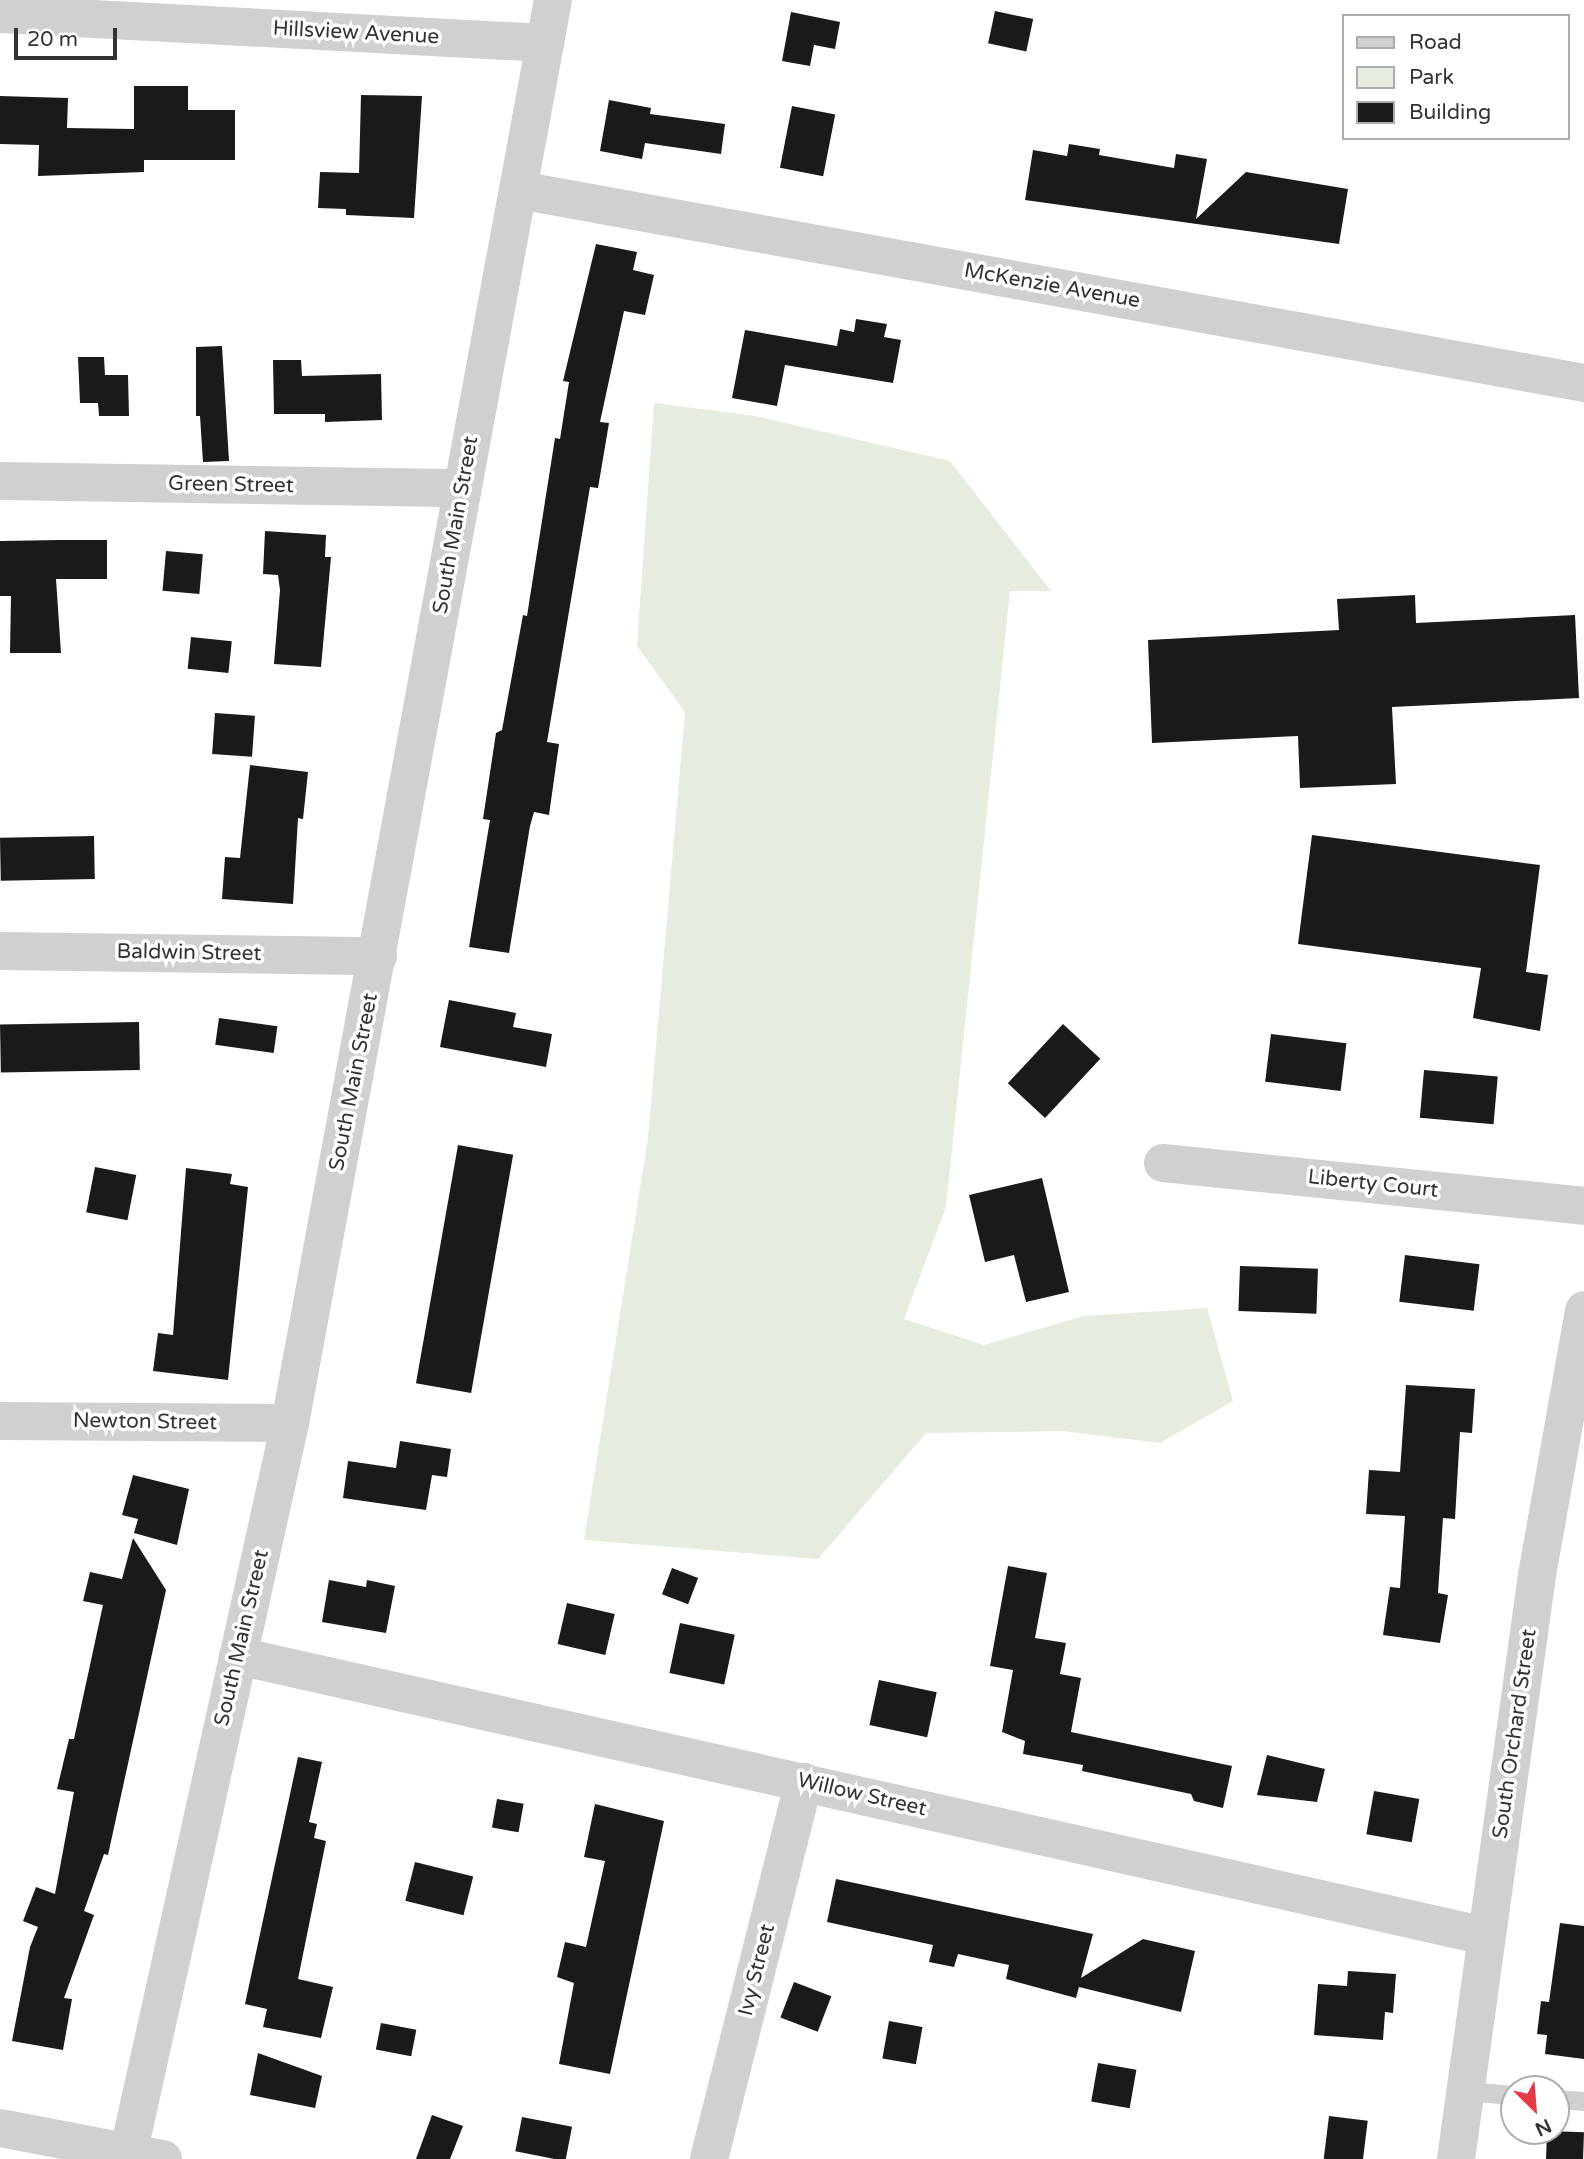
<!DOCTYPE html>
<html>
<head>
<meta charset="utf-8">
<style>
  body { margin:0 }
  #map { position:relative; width:1584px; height:2159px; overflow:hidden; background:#fff; font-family:"Varela Round",sans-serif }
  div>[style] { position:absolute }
  .green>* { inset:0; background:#e6ecdf }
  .building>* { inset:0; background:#1a1a1a; transform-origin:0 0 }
  .lane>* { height:19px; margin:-9.5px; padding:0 9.5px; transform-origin:9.5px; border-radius:9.5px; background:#d0d0d0 }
  .street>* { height:38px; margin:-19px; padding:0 19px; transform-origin:19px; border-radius:19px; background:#d0d0d0 }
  span { translate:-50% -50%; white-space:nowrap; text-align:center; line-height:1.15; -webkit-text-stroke:7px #fff; paint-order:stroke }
  .street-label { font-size:21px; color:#333 }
  .legend { position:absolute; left:1342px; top:14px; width:228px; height:126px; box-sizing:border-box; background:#fff; border:2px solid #adadad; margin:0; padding:9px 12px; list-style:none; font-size:21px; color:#333 }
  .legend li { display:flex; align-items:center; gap:14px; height:35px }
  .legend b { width:35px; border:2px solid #adadad }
  .north { position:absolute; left:1500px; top:2075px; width:70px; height:70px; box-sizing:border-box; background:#fff; border:2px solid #adadad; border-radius:50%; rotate:155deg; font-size:19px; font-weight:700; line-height:28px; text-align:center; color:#333 }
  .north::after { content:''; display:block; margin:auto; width:24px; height:32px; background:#e63946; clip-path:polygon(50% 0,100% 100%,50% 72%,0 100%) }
  .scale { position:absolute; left:14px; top:28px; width:103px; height:32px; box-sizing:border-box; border:4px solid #333; border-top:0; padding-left:9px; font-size:21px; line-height:24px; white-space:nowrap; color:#333; -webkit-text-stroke:5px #fff; paint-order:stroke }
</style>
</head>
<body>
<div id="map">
  <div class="green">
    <i style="clip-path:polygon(654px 403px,756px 416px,950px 461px,1051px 591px,1010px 591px,946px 1207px,904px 1319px,984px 1345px,1084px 1316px,1207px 1308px,1233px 1401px,1160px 1443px,1063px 1431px,926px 1433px,818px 1559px,584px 1540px,648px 1138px,685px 712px,637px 646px)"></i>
  </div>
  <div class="building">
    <i style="left:995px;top:11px;width:39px;height:33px;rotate:12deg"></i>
    <i style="clip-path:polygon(791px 12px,840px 22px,835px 49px,814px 45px,810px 66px,782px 61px)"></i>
    <i style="clip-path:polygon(134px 86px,188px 86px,188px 110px,235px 110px,235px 160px,144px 160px,144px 172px,38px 176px,39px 145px,0 144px,0 96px,68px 98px,67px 128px,134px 129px)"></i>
    <i style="clip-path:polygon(361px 95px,422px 96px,414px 218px,346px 215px,346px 209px,318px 208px,320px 172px,359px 173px)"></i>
    <i style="clip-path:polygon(609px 100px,651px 108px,650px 114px,725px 124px,721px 154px,645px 143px,642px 159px,600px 151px)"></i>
    <i style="left:792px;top:106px;width:44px;height:63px;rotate:11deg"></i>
    <i style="clip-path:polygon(1069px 144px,1100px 149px,1099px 155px,1174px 168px,1176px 154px,1207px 159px,1196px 219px,1246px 172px,1348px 189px,1339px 244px,1025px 200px,1033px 150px,1067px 156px)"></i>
    <i style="clip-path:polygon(596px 244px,637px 252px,633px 270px,654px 275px,645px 315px,624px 311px,600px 422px,609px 423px,598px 488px,590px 487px,547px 742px,559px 744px,549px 815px,534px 812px,530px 826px,509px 953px,469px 947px,490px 820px,483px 819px,496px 733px,502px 730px,523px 615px,527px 616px,555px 438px,560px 439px,569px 382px,563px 381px)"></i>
    <i style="clip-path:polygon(856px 319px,887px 324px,884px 337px,901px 340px,893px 383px,785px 365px,777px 406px,732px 398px,745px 330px,837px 346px,840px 329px,854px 332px)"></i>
    <i style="clip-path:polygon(222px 346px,229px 461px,203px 462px,200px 416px,196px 416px,196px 347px)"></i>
    <i style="clip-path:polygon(78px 357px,104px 357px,105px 375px,128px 375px,129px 416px,99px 416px,98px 403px,80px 403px)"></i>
    <i style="clip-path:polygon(273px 360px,301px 360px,302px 376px,381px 374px,382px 420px,325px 422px,325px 414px,274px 414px)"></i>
    <i style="clip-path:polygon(265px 531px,326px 535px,325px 557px,331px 557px,321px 667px,274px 664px,280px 590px,278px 575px,263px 574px)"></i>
    <i style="clip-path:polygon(60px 540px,107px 540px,107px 579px,56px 579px,61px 653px,10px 653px,11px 596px,0 596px,0 541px)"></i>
    <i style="left:166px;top:551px;width:37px;height:40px;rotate:5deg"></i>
    <i style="clip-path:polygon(1415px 595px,1416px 623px,1575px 615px,1579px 698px,1392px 707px,1396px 784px,1300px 788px,1298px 736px,1152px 743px,1148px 640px,1339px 630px,1337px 599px)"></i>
    <i style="left:191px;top:637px;width:41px;height:32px;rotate:6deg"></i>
    <i style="left:215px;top:713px;width:40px;height:41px;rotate:4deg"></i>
    <i style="clip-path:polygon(250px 765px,308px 772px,303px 819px,298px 818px,293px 904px,222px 899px,225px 857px,240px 858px)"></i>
    <i style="clip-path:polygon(1312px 835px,1540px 865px,1526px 972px,1548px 975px,1540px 1031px,1473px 1018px,1481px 968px,1298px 944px)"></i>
    <i style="left:94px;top:836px;width:43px;height:94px;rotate:89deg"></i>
    <i style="clip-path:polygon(449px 1000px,516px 1013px,513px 1027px,552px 1034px,546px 1067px,440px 1047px)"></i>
    <i style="left:219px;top:1018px;width:59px;height:27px;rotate:8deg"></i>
    <i style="left:139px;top:1022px;width:48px;height:139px;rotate:89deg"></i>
    <i style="left:1063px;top:1024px;width:51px;height:81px;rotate:43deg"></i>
    <i style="left:1271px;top:1034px;width:76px;height:48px;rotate:7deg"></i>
    <i style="left:1424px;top:1070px;width:74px;height:48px;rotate:5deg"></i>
    <i style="left:458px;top:1145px;width:56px;height:242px;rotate:10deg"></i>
    <i style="left:95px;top:1167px;width:42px;height:46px;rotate:11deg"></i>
    <i style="clip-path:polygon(186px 1168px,232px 1174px,230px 1184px,248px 1187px,228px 1380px,153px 1371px,158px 1333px,173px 1335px)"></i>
    <i style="clip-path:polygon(1042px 1178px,1069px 1292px,1026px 1302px,1014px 1255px,985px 1262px,969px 1195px)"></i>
    <i style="left:1405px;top:1255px;width:75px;height:47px;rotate:7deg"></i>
    <i style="left:1240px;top:1266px;width:78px;height:45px;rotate:2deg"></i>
    <i style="clip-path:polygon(1406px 1385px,1475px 1389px,1472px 1433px,1460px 1432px,1455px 1519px,1443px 1518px,1438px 1593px,1448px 1595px,1440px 1643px,1383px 1635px,1390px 1587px,1400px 1588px,1405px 1516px,1366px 1514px,1369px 1470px,1400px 1472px)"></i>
    <i style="clip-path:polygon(400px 1441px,451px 1449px,447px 1477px,432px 1475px,426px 1510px,343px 1498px,348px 1461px,396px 1468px)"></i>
    <i style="clip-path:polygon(133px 1475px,189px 1489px,177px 1545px,134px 1533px,138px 1519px,122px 1515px)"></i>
    <i style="clip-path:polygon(133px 1538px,166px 1590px,108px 1855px,104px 1854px,84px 1911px,94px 1915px,64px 1998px,72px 1999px,63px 2050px,12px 2041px,30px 1947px,38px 1927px,23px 1921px,36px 1887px,55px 1894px,74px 1792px,57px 1789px,69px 1739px,74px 1739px,103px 1605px,83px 1601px,90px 1572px,122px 1579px)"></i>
    <i style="clip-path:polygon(1008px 1566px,1047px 1573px,1035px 1638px,1066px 1643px,1060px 1674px,1081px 1678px,1071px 1732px,1232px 1766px,1223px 1808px,1194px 1801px,1191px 1794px,1082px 1771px,1083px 1765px,1023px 1754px,1025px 1741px,1002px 1732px,1013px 1670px,990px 1666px)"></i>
    <i style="left:672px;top:1568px;width:28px;height:28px;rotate:21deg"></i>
    <i style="clip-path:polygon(329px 1580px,366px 1587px,367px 1580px,395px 1586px,386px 1633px,322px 1622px)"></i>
    <i style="left:567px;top:1603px;width:49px;height:42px;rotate:13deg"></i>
    <i style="left:680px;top:1623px;width:56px;height:51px;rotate:12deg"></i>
    <i style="left:879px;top:1680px;width:59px;height:46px;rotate:12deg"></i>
    <i style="clip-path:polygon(1267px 1755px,1325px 1769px,1317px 1802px,1257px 1795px)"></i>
    <i style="clip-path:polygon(298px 1757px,322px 1762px,309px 1822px,317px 1824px,314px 1838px,326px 1841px,298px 1979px,333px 1987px,321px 2038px,263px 2027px,267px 2009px,245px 2004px)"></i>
    <i style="left:1374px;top:1791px;width:46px;height:44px;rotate:10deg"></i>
    <i style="left:497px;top:1799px;width:27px;height:29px;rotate:10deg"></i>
    <i style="clip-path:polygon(595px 1804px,664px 1821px,610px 2074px,559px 2064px,574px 1983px,557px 1977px,565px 1942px,586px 1947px,605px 1861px,584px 1857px)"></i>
    <i style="left:415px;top:1862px;width:60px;height:40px;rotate:14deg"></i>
    <i style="clip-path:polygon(836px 1879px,1093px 1934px,1081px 1978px,1143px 1939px,1195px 1951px,1181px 2012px,1079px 1987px,1076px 1998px,1006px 1979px,1009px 1965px,958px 1954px,954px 1967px,929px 1962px,933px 1945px,827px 1922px)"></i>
    <i style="clip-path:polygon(1560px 1923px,1584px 1926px,1584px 2059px,1545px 2054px,1547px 2035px,1537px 2034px,1541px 2001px,1549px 2002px)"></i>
    <i style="clip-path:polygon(1348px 1971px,1396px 1974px,1393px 2013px,1385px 2012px,1383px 2040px,1314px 2035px,1318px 1984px,1347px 1986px)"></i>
    <i style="left:794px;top:1982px;width:40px;height:38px;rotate:21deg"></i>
    <i style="left:889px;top:2021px;width:34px;height:38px;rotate:10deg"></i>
    <i style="left:381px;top:2023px;width:36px;height:27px;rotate:11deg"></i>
    <i style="clip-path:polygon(258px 2053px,322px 2076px,315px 2108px,250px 2095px)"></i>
    <i style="left:1098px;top:2063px;width:39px;height:39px;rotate:10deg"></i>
    <i style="clip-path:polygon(432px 2115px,463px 2126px,450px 2159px,416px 2159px)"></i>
    <i style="left:1329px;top:2116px;width:39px;height:43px;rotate:7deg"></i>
    <i style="left:522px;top:2117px;width:51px;height:35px;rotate:11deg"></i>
    <i style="left:1547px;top:2131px;width:37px;height:28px;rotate:2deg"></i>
  </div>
  <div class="lane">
    <i style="left:1465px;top:2091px;width:49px;rotate:4.7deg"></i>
    <i style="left:1556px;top:2099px;width:28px;rotate:4deg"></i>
  </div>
  <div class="street">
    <i style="left:0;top:14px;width:546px;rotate:3.05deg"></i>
    <i style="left:519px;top:190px;width:1082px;rotate:10.27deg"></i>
    <i style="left:0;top:481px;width:463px;rotate:0.9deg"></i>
    <i style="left:0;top:951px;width:378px;rotate:0.8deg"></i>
    <i style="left:1163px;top:1163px;width:423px;rotate:5.8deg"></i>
    <i style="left:0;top:1421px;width:290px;rotate:0.4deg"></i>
    <i style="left:238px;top:1656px;width:1279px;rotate:12.65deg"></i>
    <i style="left:0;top:2128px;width:166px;rotate:10.8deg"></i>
    <i style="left:127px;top:2159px;width:754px;rotate:-77.51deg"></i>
    <i style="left:290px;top:1423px;width:1447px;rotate:-79.53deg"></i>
    <i style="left:709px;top:2159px;width:389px;rotate:-75.9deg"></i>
    <i style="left:1456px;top:2159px;width:590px;rotate:-82.1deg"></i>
    <i style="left:1537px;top:1575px;width:269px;rotate:-79.9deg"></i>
  </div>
  <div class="street-label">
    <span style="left:356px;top:33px;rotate:3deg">Hillsview Avenue</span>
    <span style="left:1052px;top:286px;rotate:10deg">McKenzie Avenue</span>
    <span style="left:231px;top:485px;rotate:1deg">Green Street</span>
    <span style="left:456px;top:525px;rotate:-80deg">South Main Street</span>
    <span style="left:189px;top:953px;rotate:1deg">Baldwin Street</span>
    <span style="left:354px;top:1082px;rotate:-79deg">South Main Street</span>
    <span style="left:1373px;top:1184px;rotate:6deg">Liberty Court</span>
    <span style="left:145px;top:1422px;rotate:1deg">Newton Street</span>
    <span style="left:242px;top:1638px;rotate:-77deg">South Main Street</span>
    <span style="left:1515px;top:1734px;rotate:-82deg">South Orchard Street</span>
    <span style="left:862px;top:1795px;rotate:13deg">Willow Street</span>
    <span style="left:757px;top:1970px;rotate:-76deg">Ivy Street</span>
  </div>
  <ul class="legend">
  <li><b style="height:9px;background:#d0d0d0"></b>Road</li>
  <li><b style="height:19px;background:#e6ecdf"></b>Park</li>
  <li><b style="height:19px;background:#1a1a1a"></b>Building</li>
  </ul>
  <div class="north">N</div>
  <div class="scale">20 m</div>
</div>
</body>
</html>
